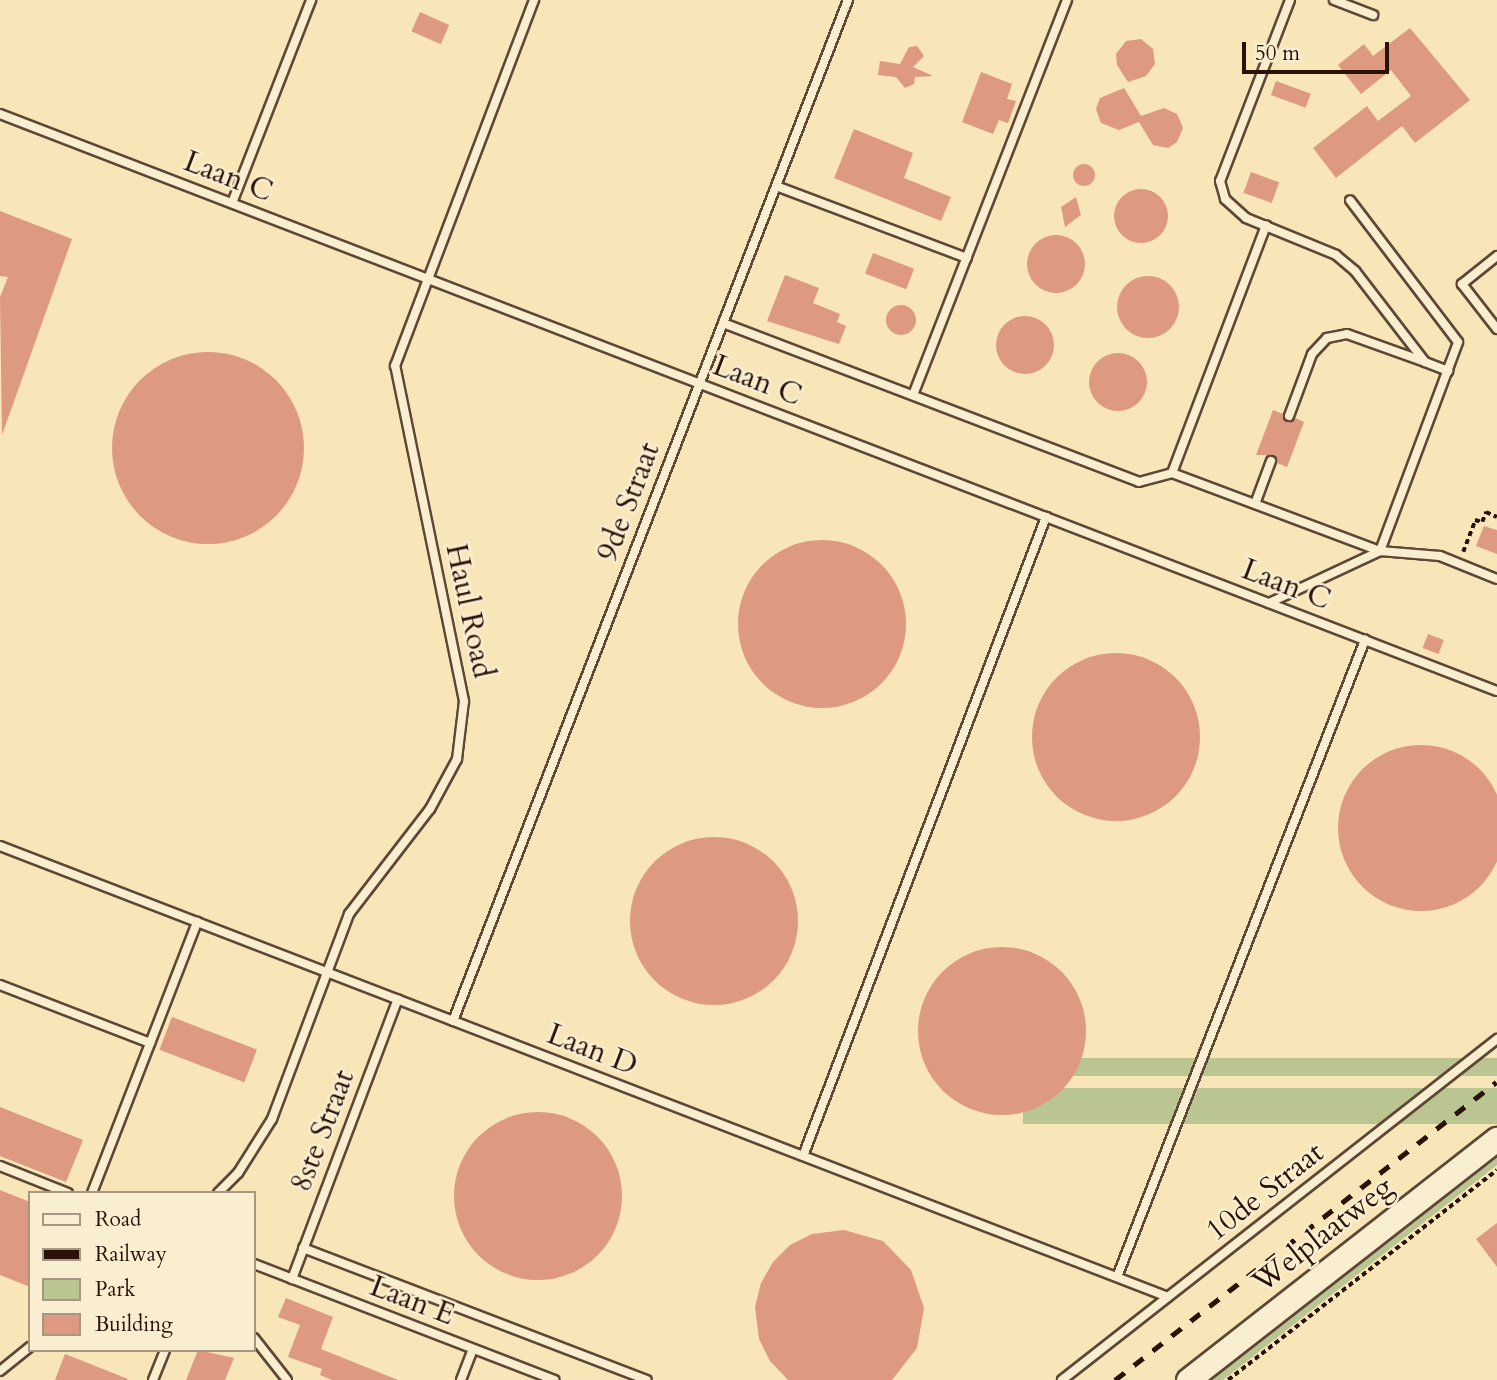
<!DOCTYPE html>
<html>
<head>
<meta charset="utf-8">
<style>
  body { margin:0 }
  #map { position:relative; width:1497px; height:1380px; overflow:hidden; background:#f8e5b8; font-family:Cardo,serif }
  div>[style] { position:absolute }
  .green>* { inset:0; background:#bac592; transform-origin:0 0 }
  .building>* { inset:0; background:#de9a80; transform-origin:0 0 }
  .round { border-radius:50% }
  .path>* { height:3.5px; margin-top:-1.75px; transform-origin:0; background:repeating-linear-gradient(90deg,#2a1209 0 5px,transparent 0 8.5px) }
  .roads { filter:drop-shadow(2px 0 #5e4735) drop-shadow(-2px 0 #5e4735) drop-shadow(0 2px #5e4735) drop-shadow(0 -2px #5e4735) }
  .lane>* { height:8px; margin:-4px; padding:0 4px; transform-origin:4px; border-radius:4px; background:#faeed1 }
  .secondary>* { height:23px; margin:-11.5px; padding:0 11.5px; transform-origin:11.5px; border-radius:11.5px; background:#faeed1 }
  .rail>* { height:5px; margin-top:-2.5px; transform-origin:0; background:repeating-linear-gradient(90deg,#2a1209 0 12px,transparent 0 24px) }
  span { translate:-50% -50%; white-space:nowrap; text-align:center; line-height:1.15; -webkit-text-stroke:5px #faeed1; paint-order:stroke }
  .street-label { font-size:30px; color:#2a1209 }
  .legend { position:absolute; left:28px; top:1191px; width:228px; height:161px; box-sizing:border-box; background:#faeed1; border:2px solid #a79681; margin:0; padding:9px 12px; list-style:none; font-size:21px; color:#2a1209 }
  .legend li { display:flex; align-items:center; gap:14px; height:35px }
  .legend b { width:35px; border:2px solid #a79681 }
  .scale { position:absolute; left:1242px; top:42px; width:147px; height:32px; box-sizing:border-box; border:4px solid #2a1209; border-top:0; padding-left:9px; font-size:21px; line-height:24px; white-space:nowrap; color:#2a1209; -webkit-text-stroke:5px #faeed1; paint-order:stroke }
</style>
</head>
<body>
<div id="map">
  <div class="green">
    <i style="left:1497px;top:1058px;width:18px;height:524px;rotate:90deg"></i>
    <i style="left:1497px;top:1088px;width:36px;height:474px;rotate:90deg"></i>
    <i style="clip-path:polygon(1497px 1152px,1497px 1165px,1223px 1380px,1213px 1380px,1222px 1367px)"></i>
  </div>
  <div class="building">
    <i style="left:420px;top:12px;width:32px;height:21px;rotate:24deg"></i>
    <i style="clip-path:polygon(1410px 28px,1470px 100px,1415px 143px,1402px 126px,1336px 178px,1313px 148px,1367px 106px,1378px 121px,1411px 96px,1391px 70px,1361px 94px,1338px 65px,1364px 44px,1373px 56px)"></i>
    <i style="clip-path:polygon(1141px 39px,1153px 49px,1155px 64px,1146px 76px,1128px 82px,1117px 65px,1116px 54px,1126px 41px)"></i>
    <i style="clip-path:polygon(917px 46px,924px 56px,913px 67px,933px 76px,915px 77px,914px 84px,905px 88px,896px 77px,878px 75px,880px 61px,900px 64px,909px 47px)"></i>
    <i style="clip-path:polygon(981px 72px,1012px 84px,1007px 99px,1016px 101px,1008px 123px,999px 120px,993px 134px,962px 122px)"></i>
    <i style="left:1276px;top:81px;width:37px;height:15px;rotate:20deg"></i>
    <i style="clip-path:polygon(1124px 88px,1141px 116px,1164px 108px,1177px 114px,1183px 128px,1177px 142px,1168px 148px,1153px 145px,1139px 122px,1119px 130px,1101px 123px,1096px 109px,1100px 98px)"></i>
    <i style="clip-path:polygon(854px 129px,913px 153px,904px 178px,951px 197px,941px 221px,834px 178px)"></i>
    <i class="round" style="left:1073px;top:164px;width:22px;height:22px"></i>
    <i style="left:1251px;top:172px;width:30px;height:22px;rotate:20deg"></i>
    <i class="round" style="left:1114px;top:189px;width:54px;height:54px"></i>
    <i style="clip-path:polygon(1076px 197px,1081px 215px,1065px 227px,1061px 207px)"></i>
    <i style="clip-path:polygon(0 211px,72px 239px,2px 435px,0 297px,8px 277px,0 276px)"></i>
    <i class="round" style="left:1027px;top:235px;width:58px;height:58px"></i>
    <i style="left:873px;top:253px;width:44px;height:22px;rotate:21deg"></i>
    <i style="clip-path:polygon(785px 275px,819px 288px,813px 303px,840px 314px,837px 322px,846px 326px,839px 344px,767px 321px)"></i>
    <i class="round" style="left:1117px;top:276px;width:62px;height:62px"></i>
    <i class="round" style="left:886px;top:305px;width:30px;height:30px"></i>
    <i class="round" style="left:996px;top:316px;width:58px;height:58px"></i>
    <i class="round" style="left:112px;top:352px;width:192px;height:192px"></i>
    <i class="round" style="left:1089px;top:353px;width:58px;height:58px"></i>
    <i style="clip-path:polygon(1273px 410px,1283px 414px,1287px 422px,1295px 418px,1304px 422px,1287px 467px,1277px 463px,1274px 455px,1256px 455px)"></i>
    <i style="clip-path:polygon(1484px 526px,1497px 530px,1497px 554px,1476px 546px)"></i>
    <i class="round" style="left:738px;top:540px;width:168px;height:168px"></i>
    <i style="left:1428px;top:634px;width:17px;height:15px;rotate:21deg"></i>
    <i class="round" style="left:1032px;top:653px;width:168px;height:168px"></i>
    <i class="round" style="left:1338px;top:745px;width:166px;height:166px"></i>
    <i class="round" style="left:630px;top:837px;width:168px;height:168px"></i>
    <i class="round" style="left:918px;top:947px;width:168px;height:168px"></i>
    <i style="left:172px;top:1017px;width:91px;height:35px;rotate:21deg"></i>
    <i style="clip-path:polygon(0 1107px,83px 1140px,66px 1182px,0 1156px)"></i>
    <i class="round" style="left:454px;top:1112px;width:168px;height:168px"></i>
    <i style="clip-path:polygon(0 1190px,30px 1202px,30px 1287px,0 1275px)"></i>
    <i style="clip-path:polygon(1497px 1223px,1497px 1267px,1476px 1239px)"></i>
    <i style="clip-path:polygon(844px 1230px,883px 1241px,911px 1270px,924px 1308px,917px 1348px,892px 1380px,788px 1380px,770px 1361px,759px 1339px,755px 1307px,761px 1283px,773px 1262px,790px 1245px,812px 1234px)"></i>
    <i style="clip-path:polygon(286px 1298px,333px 1317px,321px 1349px,398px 1380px,332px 1380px,320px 1375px,322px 1369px,288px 1357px,300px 1325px,278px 1317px)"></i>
    <i style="clip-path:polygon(198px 1350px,234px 1358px,225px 1380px,186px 1380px)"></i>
    <i style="clip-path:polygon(65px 1354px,128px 1379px,127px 1380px,55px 1380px)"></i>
  </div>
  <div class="path">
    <i style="left:1463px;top:552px;width:34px;rotate:-69deg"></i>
    <i style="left:1475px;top:520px;width:7px;rotate:16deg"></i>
    <i style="left:1482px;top:522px;width:11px;rotate:-68deg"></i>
    <i style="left:1486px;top:512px;width:12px;rotate:24deg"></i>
    <i style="left:1228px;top:1380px;width:341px;rotate:-38deg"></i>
  </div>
  <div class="roads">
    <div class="lane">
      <i style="left:1290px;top:0;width:194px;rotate:111.1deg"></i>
      <i style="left:1220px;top:181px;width:19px;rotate:74deg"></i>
      <i style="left:1225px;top:199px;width:28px;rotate:42deg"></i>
      <i style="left:1246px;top:218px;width:97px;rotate:22.3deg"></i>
      <i style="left:1336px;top:255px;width:25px;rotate:40deg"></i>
      <i style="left:1355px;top:271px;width:115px;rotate:52.4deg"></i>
      <i style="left:1425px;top:362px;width:25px;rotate:21deg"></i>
      <i style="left:1334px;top:0;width:42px;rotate:21deg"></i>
      <i style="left:0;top:114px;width:1604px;rotate:21.08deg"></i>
      <i style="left:776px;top:186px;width:204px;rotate:20.7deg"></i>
      <i style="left:232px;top:203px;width:218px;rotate:-68.7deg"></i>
      <i style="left:1497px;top:256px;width:45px;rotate:141.3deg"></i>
      <i style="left:1462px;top:284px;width:57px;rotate:52.1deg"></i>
      <i style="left:723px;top:323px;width:445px;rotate:20.9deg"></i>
      <i style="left:1139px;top:482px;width:34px;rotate:-15deg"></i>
      <i style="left:1172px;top:473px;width:222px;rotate:20.6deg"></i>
      <i style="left:1380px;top:551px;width:60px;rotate:4.8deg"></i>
      <i style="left:1440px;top:556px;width:61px;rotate:22deg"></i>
      <i style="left:913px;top:395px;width:424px;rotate:-68.7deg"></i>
      <i style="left:1289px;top:416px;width:66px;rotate:-69.6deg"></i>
      <i style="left:1312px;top:354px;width:22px;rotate:-47deg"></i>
      <i style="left:1327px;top:338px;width:20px;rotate:-11deg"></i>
      <i style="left:1347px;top:334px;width:83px;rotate:19.7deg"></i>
      <i style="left:1172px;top:473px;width:265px;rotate:-69.2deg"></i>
      <i style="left:1255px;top:504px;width:46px;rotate:-69.6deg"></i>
      <i style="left:1269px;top:603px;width:123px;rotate:-25.1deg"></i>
      <i style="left:1380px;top:551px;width:223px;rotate:-69.5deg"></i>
      <i style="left:1458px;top:342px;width:178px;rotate:-127.3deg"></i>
      <i style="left:0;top:846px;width:1252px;rotate:21.11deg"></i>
      <i style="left:0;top:985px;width:161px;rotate:21.1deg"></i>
      <i style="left:453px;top:1021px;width:1095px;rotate:-68.85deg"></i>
      <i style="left:803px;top:1156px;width:684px;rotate:-69.18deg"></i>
      <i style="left:0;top:1166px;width:73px;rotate:21.7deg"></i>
      <i style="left:92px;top:1193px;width:291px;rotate:-68.8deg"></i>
      <i style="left:218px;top:1193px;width:28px;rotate:-45deg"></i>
      <i style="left:238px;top:1173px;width:64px;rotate:-57.8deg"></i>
      <i style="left:272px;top:1119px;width:219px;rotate:-69.4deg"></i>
      <i style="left:349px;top:914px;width:133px;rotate:-52.4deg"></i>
      <i style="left:430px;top:809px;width:57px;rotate:-61.6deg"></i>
      <i style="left:457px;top:759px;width:58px;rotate:-83.1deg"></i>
      <i style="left:464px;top:701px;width:342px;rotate:-101.6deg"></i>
      <i style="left:395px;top:366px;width:392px;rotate:-69.2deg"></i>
      <i style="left:303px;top:1248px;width:368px;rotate:21deg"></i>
      <i style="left:254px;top:1264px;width:322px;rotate:21.1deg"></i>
      <i style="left:1117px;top:1277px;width:684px;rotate:-68.73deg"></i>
      <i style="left:292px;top:1279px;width:299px;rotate:-69.3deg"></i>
      <i style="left:254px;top:1338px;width:53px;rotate:51.8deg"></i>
      <i style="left:0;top:1371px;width:38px;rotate:-39deg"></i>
      <i style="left:153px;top:1380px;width:32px;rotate:-68deg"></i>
      <i style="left:461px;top:1380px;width:33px;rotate:-69deg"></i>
      <i style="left:1062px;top:1380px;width:553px;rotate:-38.09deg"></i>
    </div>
    <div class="secondary">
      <i style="left:1188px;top:1380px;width:392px;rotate:-38deg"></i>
    </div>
  </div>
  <div class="rail">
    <i style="left:1115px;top:1380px;width:484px;rotate:-38deg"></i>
  </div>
  <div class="street-label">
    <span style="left:228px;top:177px;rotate:21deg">Laan C</span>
    <span style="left:757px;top:381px;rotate:21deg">Laan C</span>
    <span style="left:629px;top:502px;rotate:-69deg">9de Straat</span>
    <span style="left:1286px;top:585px;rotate:21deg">Laan C</span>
    <span style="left:469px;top:611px;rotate:78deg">Haul Road</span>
    <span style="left:592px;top:1050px;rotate:21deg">Laan D</span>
    <span style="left:323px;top:1131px;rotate:-69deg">8ste Straat</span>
    <span style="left:1265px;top:1192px;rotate:-38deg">10de Straat</span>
    <span style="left:1323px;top:1235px;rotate:-38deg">Welplaatweg</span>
    <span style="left:412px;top:1301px;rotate:21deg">Laan E</span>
  </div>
  <ul class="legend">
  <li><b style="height:9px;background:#faeed1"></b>Road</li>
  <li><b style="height:9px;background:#2a1209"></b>Railway</li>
  <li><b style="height:19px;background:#bac592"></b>Park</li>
  <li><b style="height:19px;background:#de9a80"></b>Building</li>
  </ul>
  <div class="scale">50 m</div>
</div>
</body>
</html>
